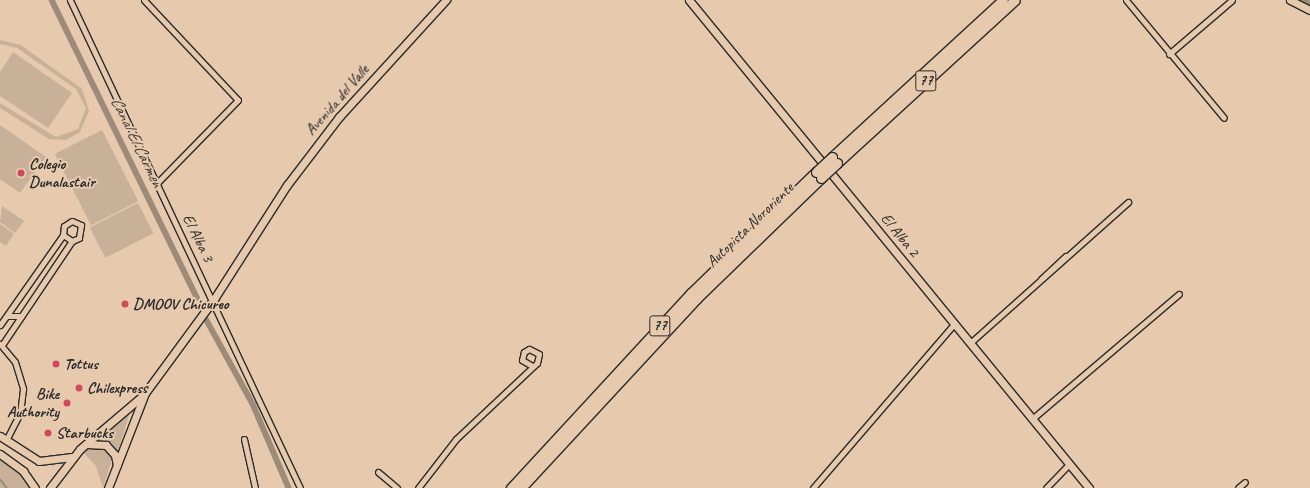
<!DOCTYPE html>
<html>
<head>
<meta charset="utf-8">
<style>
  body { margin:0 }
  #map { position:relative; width:1310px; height:488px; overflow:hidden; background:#e7caae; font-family:Caveat,sans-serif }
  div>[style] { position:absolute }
  .green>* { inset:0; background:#c8b099; transform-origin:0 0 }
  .stream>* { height:1.5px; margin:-0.75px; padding:0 0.75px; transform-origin:0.75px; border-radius:0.75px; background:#9d8b7a }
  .canal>* { height:5.5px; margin:-2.75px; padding:0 2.75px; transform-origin:2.75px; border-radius:2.75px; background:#9d8b7a }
  .roads { filter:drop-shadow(1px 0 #2b2b2b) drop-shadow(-1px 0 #2b2b2b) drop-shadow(0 1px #2b2b2b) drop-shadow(0 -1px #2b2b2b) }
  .street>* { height:5px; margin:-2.5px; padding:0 2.5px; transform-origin:2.5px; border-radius:2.5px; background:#e7caae }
  .secondary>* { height:7px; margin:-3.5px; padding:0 3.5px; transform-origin:3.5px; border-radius:3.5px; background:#e7caae }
  .highway>* { height:9px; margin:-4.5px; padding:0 4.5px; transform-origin:4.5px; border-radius:4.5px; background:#e7caae }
  .bridges { filter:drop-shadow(1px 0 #2b2b2b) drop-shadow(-1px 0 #2b2b2b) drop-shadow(0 1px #2b2b2b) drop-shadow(0 -1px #2b2b2b) }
  .highway-bridge>* { height:9px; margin:-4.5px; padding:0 4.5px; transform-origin:4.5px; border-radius:4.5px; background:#e7caae }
  .dots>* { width:11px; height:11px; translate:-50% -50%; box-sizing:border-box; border:2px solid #e7caae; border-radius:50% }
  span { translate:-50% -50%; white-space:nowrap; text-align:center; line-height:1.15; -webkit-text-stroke:4px #e7caae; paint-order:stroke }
  .shield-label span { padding:1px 3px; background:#e7caae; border:1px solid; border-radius:3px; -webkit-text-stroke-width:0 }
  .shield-label { font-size:15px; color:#2b2b2b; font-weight:700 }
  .street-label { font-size:16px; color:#2b2b2b }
  .poi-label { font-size:16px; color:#2b2b2b; font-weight:700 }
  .left { translate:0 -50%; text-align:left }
  .right { translate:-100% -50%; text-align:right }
  .water-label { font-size:17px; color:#423e3b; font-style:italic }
</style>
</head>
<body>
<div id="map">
  <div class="green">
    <i style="clip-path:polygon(0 40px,21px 45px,82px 89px,89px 111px,80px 132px,66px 140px,49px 139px,0 108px,0 103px,56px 137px,78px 129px,86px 108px,76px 89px,17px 48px,0 44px)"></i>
    <i style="clip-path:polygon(13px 52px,72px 93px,48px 128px,0 96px,0 72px)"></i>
    <i style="clip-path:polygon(0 125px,46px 157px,20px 193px,0 179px)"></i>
    <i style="left:102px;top:130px;width:80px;height:53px;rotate:63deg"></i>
    <i style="left:138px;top:203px;width:34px;height:54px;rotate:63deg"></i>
    <i style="clip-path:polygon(2px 206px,24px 221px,15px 233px,0 222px)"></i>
    <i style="clip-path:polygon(0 224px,14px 234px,6px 246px,0 242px)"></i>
    <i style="clip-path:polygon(130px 411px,130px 412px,118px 451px,99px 436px)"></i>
    <i style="clip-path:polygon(89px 446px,106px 449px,112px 459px,103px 488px,96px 466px,83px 452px)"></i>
    <i style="clip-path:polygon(0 457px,18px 470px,31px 488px,0 488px)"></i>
  </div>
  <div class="stream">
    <i style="left:0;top:479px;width:11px;rotate:52deg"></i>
  </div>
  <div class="canal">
    <i style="left:52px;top:0;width:331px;rotate:64deg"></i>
    <i style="left:1302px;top:0;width:9px;rotate:27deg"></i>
    <i style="left:205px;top:317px;width:99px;rotate:61.1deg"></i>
    <i style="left:253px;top:404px;width:91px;rotate:66.8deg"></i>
  </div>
  <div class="roads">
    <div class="street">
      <i style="left:70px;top:0;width:539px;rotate:64.76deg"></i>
      <i style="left:144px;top:0;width:137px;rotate:46.8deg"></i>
      <i style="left:238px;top:100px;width:116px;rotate:134.3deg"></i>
      <i style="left:1126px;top:0;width:153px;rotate:50.3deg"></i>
      <i style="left:1169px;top:54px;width:83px;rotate:-40.6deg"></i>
      <i style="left:1041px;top:279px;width:34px;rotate:-43deg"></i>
      <i style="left:7px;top:316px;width:14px"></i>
      <i style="left:0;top:325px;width:110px;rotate:-55deg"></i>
      <i style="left:63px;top:235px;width:9px;rotate:-84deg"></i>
      <i style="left:64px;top:226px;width:9px;rotate:-32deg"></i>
      <i style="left:72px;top:221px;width:10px;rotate:24deg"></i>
      <i style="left:81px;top:225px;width:13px;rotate:99deg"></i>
      <i style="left:79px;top:238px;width:8px;rotate:157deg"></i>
      <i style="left:72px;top:241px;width:11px;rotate:-146deg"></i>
      <i style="left:970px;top:343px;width:212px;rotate:-41.7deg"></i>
      <i style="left:0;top:344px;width:23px;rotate:50deg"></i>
      <i style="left:15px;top:362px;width:28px;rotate:73deg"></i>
      <i style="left:23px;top:389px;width:24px;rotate:97deg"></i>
      <i style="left:20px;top:413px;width:30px;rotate:117deg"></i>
      <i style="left:2px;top:345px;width:125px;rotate:-56.1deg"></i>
      <i style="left:1032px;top:419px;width:193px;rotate:-40.4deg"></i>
      <i style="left:244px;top:439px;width:50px;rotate:77.3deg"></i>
      <i style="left:378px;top:472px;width:25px;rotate:40deg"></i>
      <i style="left:418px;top:488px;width:62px;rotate:-52.2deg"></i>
      <i style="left:456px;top:439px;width:111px;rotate:-43.2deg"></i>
      <i style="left:537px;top:363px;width:9px;rotate:-77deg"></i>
      <i style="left:539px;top:354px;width:11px;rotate:-153deg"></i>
      <i style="left:529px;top:349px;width:6px;rotate:149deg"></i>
      <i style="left:524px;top:352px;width:8px;rotate:104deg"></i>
      <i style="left:522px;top:360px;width:12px;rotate:31deg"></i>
      <i style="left:813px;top:488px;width:216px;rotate:-49.3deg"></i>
      <i style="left:1046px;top:488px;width:33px;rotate:-46deg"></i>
      <i style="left:1238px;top:488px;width:9px;rotate:-41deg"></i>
    </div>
    <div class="secondary">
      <i style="left:689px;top:0;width:631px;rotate:50.66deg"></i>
      <i style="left:1290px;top:0;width:22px;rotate:27deg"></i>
      <i style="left:0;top:436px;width:46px;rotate:32.7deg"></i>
      <i style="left:39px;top:461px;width:33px;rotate:-7deg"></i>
      <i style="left:87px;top:444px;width:19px;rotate:3deg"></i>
      <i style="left:106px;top:445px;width:13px;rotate:48deg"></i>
      <i style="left:115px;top:455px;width:10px;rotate:79deg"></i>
      <i style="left:0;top:454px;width:29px;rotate:36deg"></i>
      <i style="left:23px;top:471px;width:21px;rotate:55deg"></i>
      <i style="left:50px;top:488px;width:49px;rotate:-52.4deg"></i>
      <i style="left:80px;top:449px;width:80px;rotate:-40.4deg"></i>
      <i style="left:108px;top:488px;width:102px;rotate:-68.7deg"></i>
      <i style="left:145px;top:393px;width:117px;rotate:-53.7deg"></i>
      <i style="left:214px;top:299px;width:135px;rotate:-57.4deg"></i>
      <i style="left:287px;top:185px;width:86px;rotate:-52.6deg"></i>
      <i style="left:339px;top:117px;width:159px;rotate:-47.6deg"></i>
    </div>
    <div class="highway">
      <i style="left:832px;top:157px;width:232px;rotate:-42.6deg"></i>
      <i style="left:837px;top:163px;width:241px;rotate:-42.5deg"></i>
      <i style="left:511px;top:488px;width:265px;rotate:-47.3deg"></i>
      <i style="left:691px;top:293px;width:174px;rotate:-44.1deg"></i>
      <i style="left:521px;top:488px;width:259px;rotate:-47.2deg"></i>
      <i style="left:697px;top:298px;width:173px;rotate:-44.1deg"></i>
    </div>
  </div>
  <div class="bridges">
    <div class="highway-bridge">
      <i style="left:816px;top:172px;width:22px;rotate:-43deg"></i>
      <i style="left:821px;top:178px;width:22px;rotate:-43deg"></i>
    </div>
  </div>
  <div class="dots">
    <i style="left:21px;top:173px;background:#d1495b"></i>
    <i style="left:125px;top:304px;background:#d1495b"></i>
    <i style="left:56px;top:364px;background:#d1495b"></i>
    <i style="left:79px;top:388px;background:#d1495b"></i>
    <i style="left:67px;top:403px;background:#d1495b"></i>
    <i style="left:48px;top:433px;background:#d1495b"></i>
  </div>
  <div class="shield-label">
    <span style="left:926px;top:81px">77</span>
    <span style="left:660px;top:326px">77</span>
  </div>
  <div class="street-label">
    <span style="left:337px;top:100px;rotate:-49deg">Avenida del Valle</span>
    <span style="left:750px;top:225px;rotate:-44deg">Autopista Nororiente</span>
    <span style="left:900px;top:235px;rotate:51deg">El Alba 2</span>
    <span style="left:198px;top:238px;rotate:64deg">El Alba 3</span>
  </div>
  <div class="poi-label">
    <span class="left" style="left:29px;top:173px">Colegio<br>Dunalastair</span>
    <span class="left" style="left:133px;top:304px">DMOOV Chicureo</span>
    <span class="left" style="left:64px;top:364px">Tottus</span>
    <span class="left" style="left:87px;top:388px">Chilexpress</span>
    <span class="right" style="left:59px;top:403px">Bike<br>Authority</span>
    <span class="left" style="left:56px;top:433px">Starbucks</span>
  </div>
  <div class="water-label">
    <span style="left:137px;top:142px;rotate:64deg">Canal El Carmen</span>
  </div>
</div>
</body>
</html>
